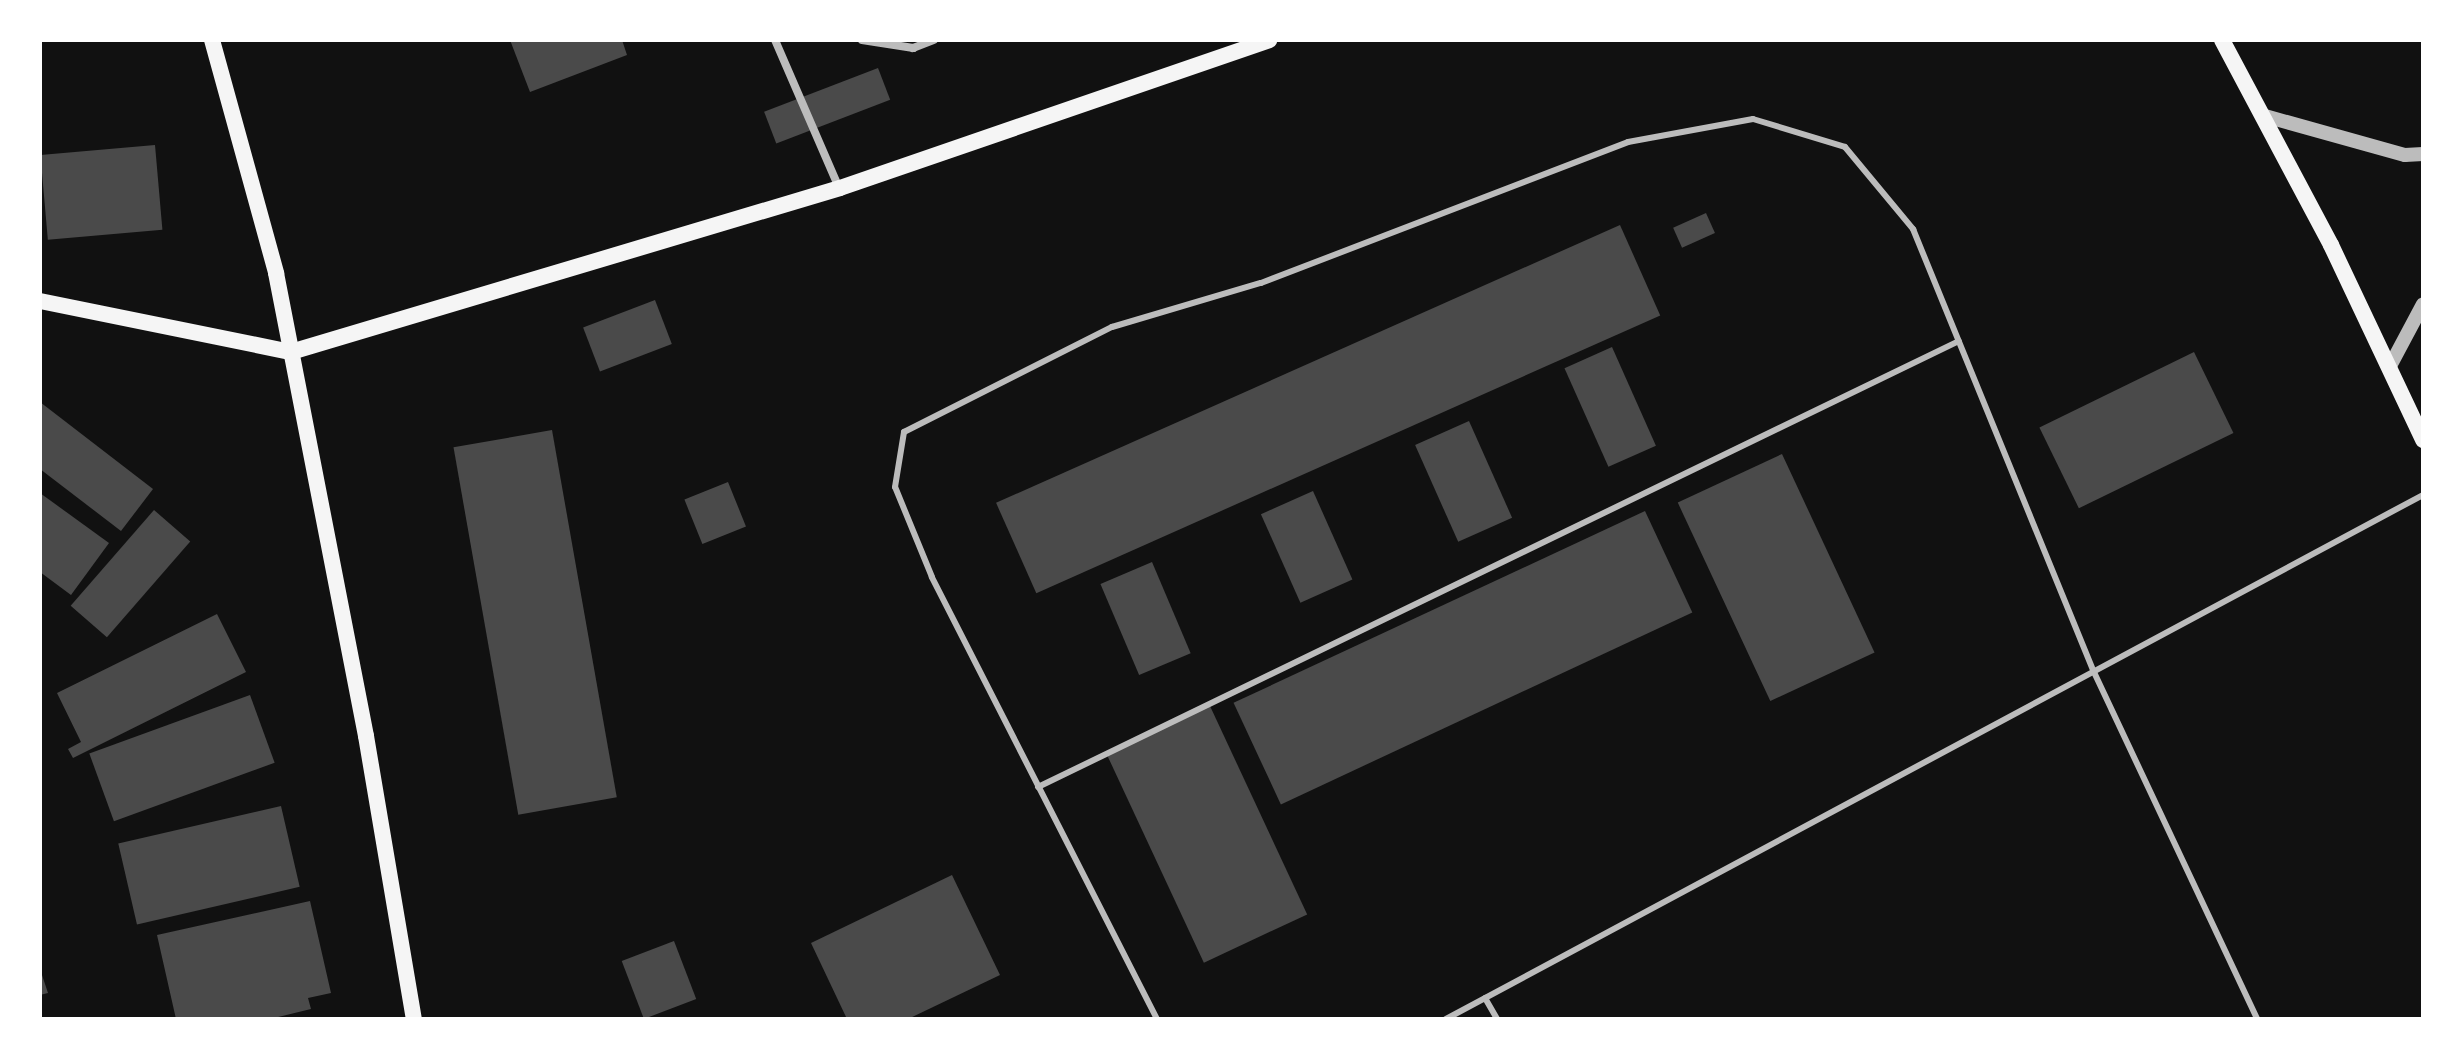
<!DOCTYPE html>
<html>
<head>
<meta charset="utf-8">
<style>
  body { margin:0 }
  #map { position:relative; width:2463px; height:1059px; overflow:hidden; background:#111; font-family:"Source Sans 3",sans-serif }
  div>[style] { position:absolute }
  .building>* { inset:0; background:#4a4a4a; transform-origin:0 0 }
  .service>* { height:6px; margin:-3px; padding:0 3px; transform-origin:3px; border-radius:3px; background:#bcbcbc }
  .minor>* { height:8px; margin:-4px; padding:0 4px; transform-origin:4px; border-radius:4px; background:#bcbcbc }
  .tertiary>* { height:14px; margin:-7px; padding:0 7px; transform-origin:7px; border-radius:7px; background:#bcbcbc }
  .secondary>* { height:16px; margin:-8px; padding:0 8px; transform-origin:8px; border-radius:8px; background:#f5f5f5 }
  span { translate:-50% -50%; white-space:nowrap; text-align:center; line-height:1.15; -webkit-text-stroke:8px #fff; paint-order:stroke }
  .frame { position:absolute; inset:0; border:42px solid #fff; pointer-events:none }
</style>
</head>
<body>
<div id="map">
  <div class="building">
    <i style="clip-path:polygon(510px 40px,622px 40px,627px 55px,530px 92px)"></i>
    <i style="left:878px;top:68px;width:34px;height:122px;rotate:69deg"></i>
    <i style="left:155px;top:145px;width:85px;height:115px;rotate:85deg"></i>
    <i style="left:1706px;top:213px;width:22px;height:36px;rotate:66deg"></i>
    <i style="left:1620px;top:225px;width:99px;height:683px;rotate:66deg"></i>
    <i style="left:655px;top:300px;width:47px;height:77px;rotate:69deg"></i>
    <i style="left:1612px;top:347px;width:108px;height:52px;rotate:66deg"></i>
    <i style="left:2194px;top:352px;width:90px;height:172px;rotate:64deg"></i>
    <i style="clip-path:polygon(40px 402px,153px 489px,121px 531px,40px 469px)"></i>
    <i style="left:1469px;top:421px;width:106px;height:59px;rotate:66deg"></i>
    <i style="left:552px;top:430px;width:373px;height:100px;rotate:80deg"></i>
    <i style="left:1782px;top:454px;width:219px;height:115px;rotate:65deg"></i>
    <i style="left:728px;top:482px;width:48px;height:47px;rotate:68deg"></i>
    <i style="left:1313px;top:491px;width:97px;height:57px;rotate:66deg"></i>
    <i style="clip-path:polygon(40px 493px,109px 543px,71px 595px,40px 572px)"></i>
    <i style="left:154px;top:510px;width:48px;height:127px;rotate:41deg"></i>
    <i style="left:1645px;top:511px;width:112px;height:454px;rotate:65deg"></i>
    <i style="left:1152px;top:562px;width:99px;height:56px;rotate:67deg"></i>
    <i style="clip-path:polygon(217px 614px,246px 672px,73px 758px,68px 749px,81px 742px,57px 693px)"></i>
    <i style="left:250px;top:695px;width:72px;height:171px;rotate:70deg"></i>
    <i style="left:1210px;top:706px;width:230px;height:114px;rotate:65deg"></i>
    <i style="left:281px;top:806px;width:83px;height:167px;rotate:77deg"></i>
    <i style="clip-path:polygon(952px 875px,1000px 975px,908px 1019px,847px 1019px,811px 943px)"></i>
    <i style="clip-path:polygon(310px 901px,331px 993px,308px 998px,311px 1009px,270px 1019px,176px 1019px,157px 935px)"></i>
    <i style="left:674px;top:941px;width:62px;height:56px;rotate:69deg"></i>
    <i style="clip-path:polygon(40px 969px,48px 993px,40px 995px)"></i>
  </div>
  <div class="service">
    <i style="left:1038px;top:787px;width:1023px;rotate:-25.84deg"></i>
    <i style="left:1485px;top:998px;width:24px;rotate:60deg"></i>
    <i style="left:1157px;top:1019px;width:496px;rotate:-117deg"></i>
    <i style="left:932px;top:577px;width:97px;rotate:-112.3deg"></i>
    <i style="left:895px;top:487px;width:56px;rotate:-80.7deg"></i>
    <i style="left:904px;top:432px;width:233px;rotate:-26.8deg"></i>
    <i style="left:1112px;top:327px;width:155px;rotate:-16.5deg"></i>
    <i style="left:1261px;top:283px;width:393px;rotate:-21deg"></i>
    <i style="left:1628px;top:142px;width:127px;rotate:-10.4deg"></i>
    <i style="left:1753px;top:119px;width:96px;rotate:16.9deg"></i>
    <i style="left:1845px;top:147px;width:107px;rotate:50.3deg"></i>
    <i style="left:1913px;top:229px;width:476px;rotate:67.8deg"></i>
    <i style="left:2093px;top:670px;width:386px;rotate:64.8deg"></i>
    <i style="left:1446px;top:1019px;width:1109px;rotate:-28.21deg"></i>
  </div>
  <div class="minor">
    <i style="left:775px;top:40px;width:161px;rotate:66.6deg"></i>
    <i style="left:862px;top:40px;width:52px;rotate:8.9deg"></i>
    <i style="left:913px;top:48px;width:22px;rotate:-21deg"></i>
  </div>
  <div class="tertiary">
    <i style="left:2265px;top:116px;width:145px;rotate:15.6deg"></i>
    <i style="left:2405px;top:155px;width:18px;rotate:-3deg"></i>
    <i style="left:2389px;top:368px;width:72px;rotate:-62deg"></i>
  </div>
  <div class="secondary">
    <i style="left:212px;top:40px;width:242px;rotate:74.6deg"></i>
    <i style="left:276px;top:273px;width:472px;rotate:79deg"></i>
    <i style="left:366px;top:736px;width:287px;rotate:80.4deg"></i>
    <i style="left:2222px;top:40px;width:232px;rotate:62deg"></i>
    <i style="left:2331px;top:245px;width:216px;rotate:64.7deg"></i>
    <i style="left:40px;top:301px;width:256px;rotate:11.5deg"></i>
    <i style="left:291px;top:352px;width:573px;rotate:-16.63deg"></i>
    <i style="left:840px;top:188px;width:454px;rotate:-19deg"></i>
  </div>
  <div class="frame"></div>
</div>
</body>
</html>
